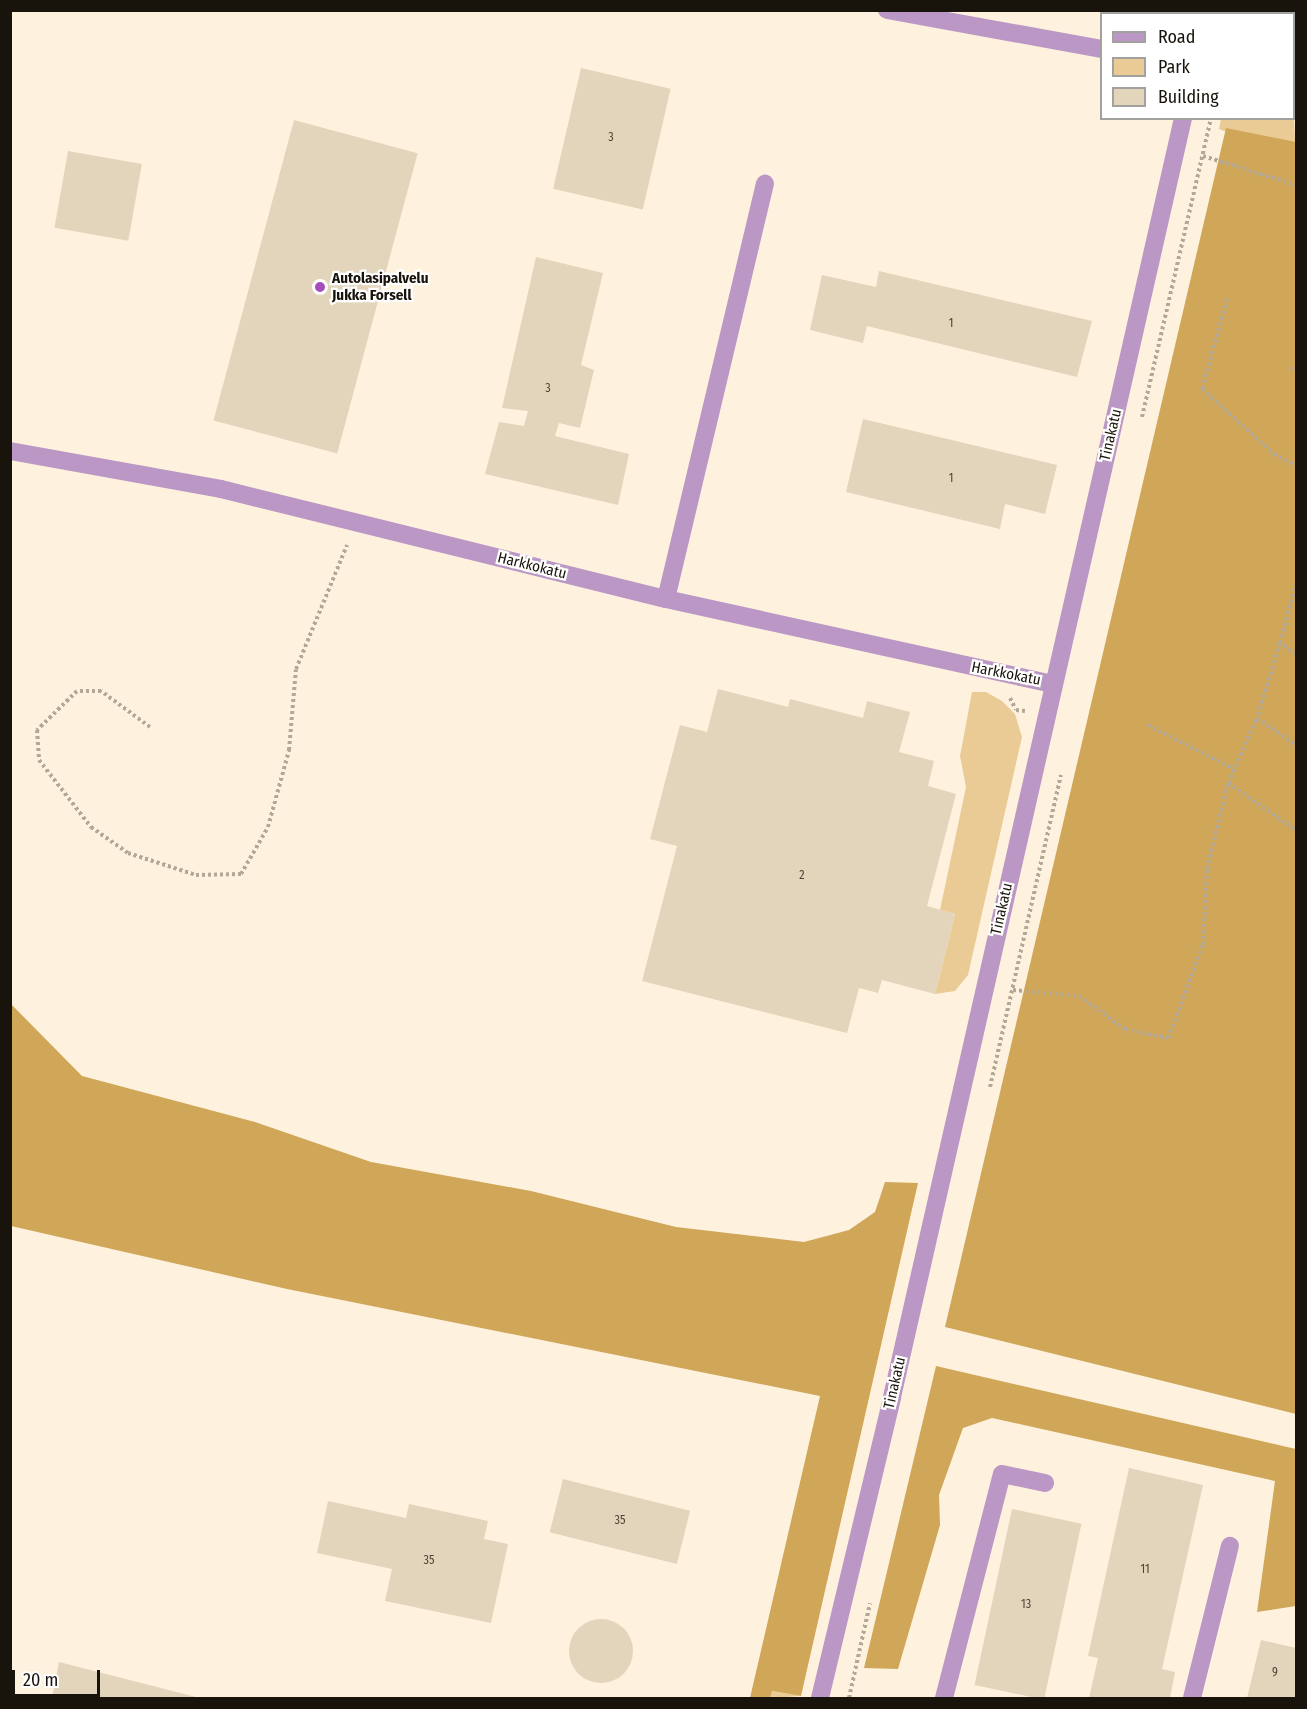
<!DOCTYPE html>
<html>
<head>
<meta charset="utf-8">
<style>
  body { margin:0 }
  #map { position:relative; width:1307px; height:1709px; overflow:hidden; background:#fef2de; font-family:"Fira Sans Condensed",sans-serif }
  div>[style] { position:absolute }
  .green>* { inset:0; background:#eacb95 }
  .forest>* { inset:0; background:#d0a658 }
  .building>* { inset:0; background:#e3d4bc; transform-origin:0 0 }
  .round { border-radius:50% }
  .path>* { height:4px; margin-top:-2px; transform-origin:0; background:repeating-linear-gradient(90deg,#b2a898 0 3px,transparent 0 6px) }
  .minor>* { height:18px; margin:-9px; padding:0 9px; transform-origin:9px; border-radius:9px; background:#bb97c5 }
  .dots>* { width:16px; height:16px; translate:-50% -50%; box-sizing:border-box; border:3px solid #fff; border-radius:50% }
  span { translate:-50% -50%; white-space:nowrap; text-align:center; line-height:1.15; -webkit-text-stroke:4.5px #fff; paint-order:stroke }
  .number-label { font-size:12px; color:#4c4437 }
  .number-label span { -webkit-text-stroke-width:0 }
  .poi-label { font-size:15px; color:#19140b; font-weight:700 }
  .left { translate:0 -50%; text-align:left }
  .street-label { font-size:15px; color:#19140b }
  .frame { position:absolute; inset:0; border:12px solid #19140b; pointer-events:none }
  .legend { position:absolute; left:1100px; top:12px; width:195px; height:108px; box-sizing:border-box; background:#fff; border:2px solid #a3a19d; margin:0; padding:8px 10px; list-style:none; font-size:18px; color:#19140b }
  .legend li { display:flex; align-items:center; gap:12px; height:30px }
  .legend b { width:30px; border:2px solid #a3a19d }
  .scale { position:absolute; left:12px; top:1670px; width:88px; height:27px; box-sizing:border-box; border:3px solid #19140b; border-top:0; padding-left:8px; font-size:18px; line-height:21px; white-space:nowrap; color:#19140b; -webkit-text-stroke:4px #fff; paint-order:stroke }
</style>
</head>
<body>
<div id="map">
  <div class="green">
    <i style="clip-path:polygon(1294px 116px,1296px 160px,1219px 129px,1221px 119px)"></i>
    <i style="clip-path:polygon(972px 692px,986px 692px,1002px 701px,1015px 714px,1022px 737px,968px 975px,955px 991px,935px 994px,955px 914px,940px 910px,966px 787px,960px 756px)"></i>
    <i style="clip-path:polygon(771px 1691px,801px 1696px,770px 1698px)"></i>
  </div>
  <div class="forest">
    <i style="clip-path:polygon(1226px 128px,1296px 142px,1296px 1414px,945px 1327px)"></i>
    <i style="clip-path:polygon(10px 1003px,82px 1076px,255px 1122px,371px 1162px,531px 1191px,676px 1227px,804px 1242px,849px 1230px,875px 1212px,885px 1182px,918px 1183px,801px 1696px,772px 1691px,770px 1698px,750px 1698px,820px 1396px,287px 1289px,11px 1226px)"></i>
    <i style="clip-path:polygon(936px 1366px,1296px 1449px,1296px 1606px,1257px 1612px,1275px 1481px,992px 1418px,963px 1428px,939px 1495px,940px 1525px,898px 1669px,864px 1668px)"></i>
  </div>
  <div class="building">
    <i style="clip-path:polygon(1273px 10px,1296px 10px,1296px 116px,1294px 14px,1273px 14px)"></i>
    <i style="left:581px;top:68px;width:92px;height:124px;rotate:13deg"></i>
    <i style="left:294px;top:120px;width:128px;height:311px;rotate:15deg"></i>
    <i style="left:68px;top:151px;width:75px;height:78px;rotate:10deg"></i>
    <i style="clip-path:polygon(536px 257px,603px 273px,581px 365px,594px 370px,580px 428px,559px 423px,555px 436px,629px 454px,618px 505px,485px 474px,499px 422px,524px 426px,528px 411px,502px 408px)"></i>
    <i style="clip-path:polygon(879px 271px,1092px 321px,1077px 377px,867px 326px,863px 343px,810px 330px,822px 275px,876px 287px)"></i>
    <i style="clip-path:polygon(863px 419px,1057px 465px,1045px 514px,1005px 504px,1000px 529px,846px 492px)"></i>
    <i style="clip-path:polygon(718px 689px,788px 707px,790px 699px,863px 718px,867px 701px,910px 712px,899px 752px,934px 761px,928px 786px,956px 794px,927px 906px,955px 914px,935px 994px,882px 980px,878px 993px,859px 988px,847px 1033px,642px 981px,677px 846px,650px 839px,680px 725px,707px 732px)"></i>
    <i style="clip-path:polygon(1129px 1468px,1203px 1485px,1162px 1669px,1175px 1672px,1170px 1698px,1089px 1698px,1098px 1658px,1088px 1656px)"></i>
    <i style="left:563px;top:1479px;width:131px;height:55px;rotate:14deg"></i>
    <i style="clip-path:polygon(328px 1501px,406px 1518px,409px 1504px,488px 1521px,484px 1539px,508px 1544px,491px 1623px,385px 1601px,392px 1569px,317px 1553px)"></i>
    <i style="left:1012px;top:1509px;width:71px;height:180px;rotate:12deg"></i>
    <i class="round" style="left:569px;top:1619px;width:64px;height:64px"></i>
    <i style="clip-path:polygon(1261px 1640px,1296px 1648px,1296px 1698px,1247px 1698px)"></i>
    <i style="clip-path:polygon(59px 1662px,200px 1698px,52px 1698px)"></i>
  </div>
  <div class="path">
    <i style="left:1232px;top:14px;width:4px;rotate:-90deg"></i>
    <i style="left:1203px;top:156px;width:97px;rotate:17.3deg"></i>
    <i style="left:1227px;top:299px;width:93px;rotate:105.5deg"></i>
    <i style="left:1202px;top:389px;width:97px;rotate:42.1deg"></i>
    <i style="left:1274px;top:454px;width:25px;rotate:29deg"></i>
    <i style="left:1291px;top:368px;width:6px;rotate:39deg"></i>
    <i style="left:1142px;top:417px;width:307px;rotate:-77deg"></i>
    <i style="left:1280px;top:643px;width:61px;rotate:-74.8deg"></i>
    <i style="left:1296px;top:654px;width:19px;rotate:-145deg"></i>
    <i style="left:1280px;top:643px;width:78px;rotate:107deg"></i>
    <i style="left:1257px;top:718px;width:47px;rotate:34.7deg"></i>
    <i style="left:1010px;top:698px;width:13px;rotate:63deg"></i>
    <i style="left:1016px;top:710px;width:9px;rotate:6deg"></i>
    <i style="left:1148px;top:725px;width:97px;rotate:27.1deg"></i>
    <i style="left:150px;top:727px;width:61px;rotate:-143.7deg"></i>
    <i style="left:101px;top:691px;width:24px;rotate:180deg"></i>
    <i style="left:77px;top:691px;width:56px;rotate:135.7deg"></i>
    <i style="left:37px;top:730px;width:30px;rotate:86deg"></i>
    <i style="left:39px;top:760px;width:85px;rotate:52.2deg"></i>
    <i style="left:91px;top:827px;width:45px;rotate:35.1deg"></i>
    <i style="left:128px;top:853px;width:71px;rotate:17.9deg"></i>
    <i style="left:196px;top:875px;width:45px;rotate:-1.3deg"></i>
    <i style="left:241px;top:874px;width:54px;rotate:-60.1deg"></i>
    <i style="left:268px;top:827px;width:80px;rotate:-74.7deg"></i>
    <i style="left:289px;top:750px;width:81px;rotate:-85.1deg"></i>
    <i style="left:296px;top:669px;width:134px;rotate:-67.6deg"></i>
    <i style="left:1228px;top:783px;width:71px;rotate:-66deg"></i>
    <i style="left:1013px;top:990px;width:66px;rotate:5.2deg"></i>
    <i style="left:1079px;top:996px;width:57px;rotate:35.7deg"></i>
    <i style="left:1125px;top:1029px;width:44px;rotate:11.8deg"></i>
    <i style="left:1168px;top:1038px;width:99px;rotate:-69.4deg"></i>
    <i style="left:1203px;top:945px;width:76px;rotate:-87deg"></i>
    <i style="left:1207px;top:869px;width:89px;rotate:-76.3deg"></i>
    <i style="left:1228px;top:783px;width:83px;rotate:34.7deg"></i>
    <i style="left:990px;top:1087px;width:320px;rotate:-77.2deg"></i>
    <i style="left:849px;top:1698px;width:97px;rotate:-77.5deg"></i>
  </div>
  <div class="minor">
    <i style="left:887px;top:10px;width:219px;rotate:10.3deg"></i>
    <i style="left:1205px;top:14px;width:4px;rotate:-90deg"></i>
    <i style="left:10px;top:451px;width:214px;rotate:10.2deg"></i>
    <i style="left:221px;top:489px;width:458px;rotate:13.9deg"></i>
    <i style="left:666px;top:599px;width:396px;rotate:12.4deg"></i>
    <i style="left:666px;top:599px;width:427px;rotate:-76.6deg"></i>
    <i style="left:820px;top:1698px;width:309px;rotate:-76.5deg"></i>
    <i style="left:892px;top:1397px;width:1312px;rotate:-77.18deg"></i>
    <i style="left:944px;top:1698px;width:231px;rotate:-75.5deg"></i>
    <i style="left:1002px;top:1474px;width:44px;rotate:11.8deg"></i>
    <i style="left:1192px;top:1698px;width:157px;rotate:-76deg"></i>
  </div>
  <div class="dots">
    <i style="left:320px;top:287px;background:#a44ebb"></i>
  </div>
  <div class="number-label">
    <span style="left:611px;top:138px">3</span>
    <span style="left:951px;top:324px">1</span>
    <span style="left:548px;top:389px">3</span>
    <span style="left:951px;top:479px">1</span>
    <span style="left:802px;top:876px">2</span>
    <span style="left:620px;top:1521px">35</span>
    <span style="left:429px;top:1561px">35</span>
    <span style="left:1145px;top:1570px">11</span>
    <span style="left:1026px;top:1605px">13</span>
    <span style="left:1275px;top:1673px">9</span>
  </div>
  <div class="poi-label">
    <span class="left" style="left:332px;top:287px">Autolasipalvelu<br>Jukka Forsell</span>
  </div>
  <div class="street-label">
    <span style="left:1111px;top:435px;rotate:-77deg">Tinakatu</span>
    <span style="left:532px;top:566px;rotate:14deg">Harkkokatu</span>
    <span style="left:1006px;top:674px;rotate:11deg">Harkkokatu</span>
    <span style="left:1002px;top:909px;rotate:-77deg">Tinakatu</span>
    <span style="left:895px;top:1383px;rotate:-77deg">Tinakatu</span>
  </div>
  <div class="frame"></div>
  <ul class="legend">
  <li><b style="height:8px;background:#bb97c5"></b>Road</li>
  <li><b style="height:16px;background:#eacb95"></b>Park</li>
  <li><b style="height:16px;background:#e3d4bc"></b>Building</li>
  </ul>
  <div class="scale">20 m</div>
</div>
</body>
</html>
